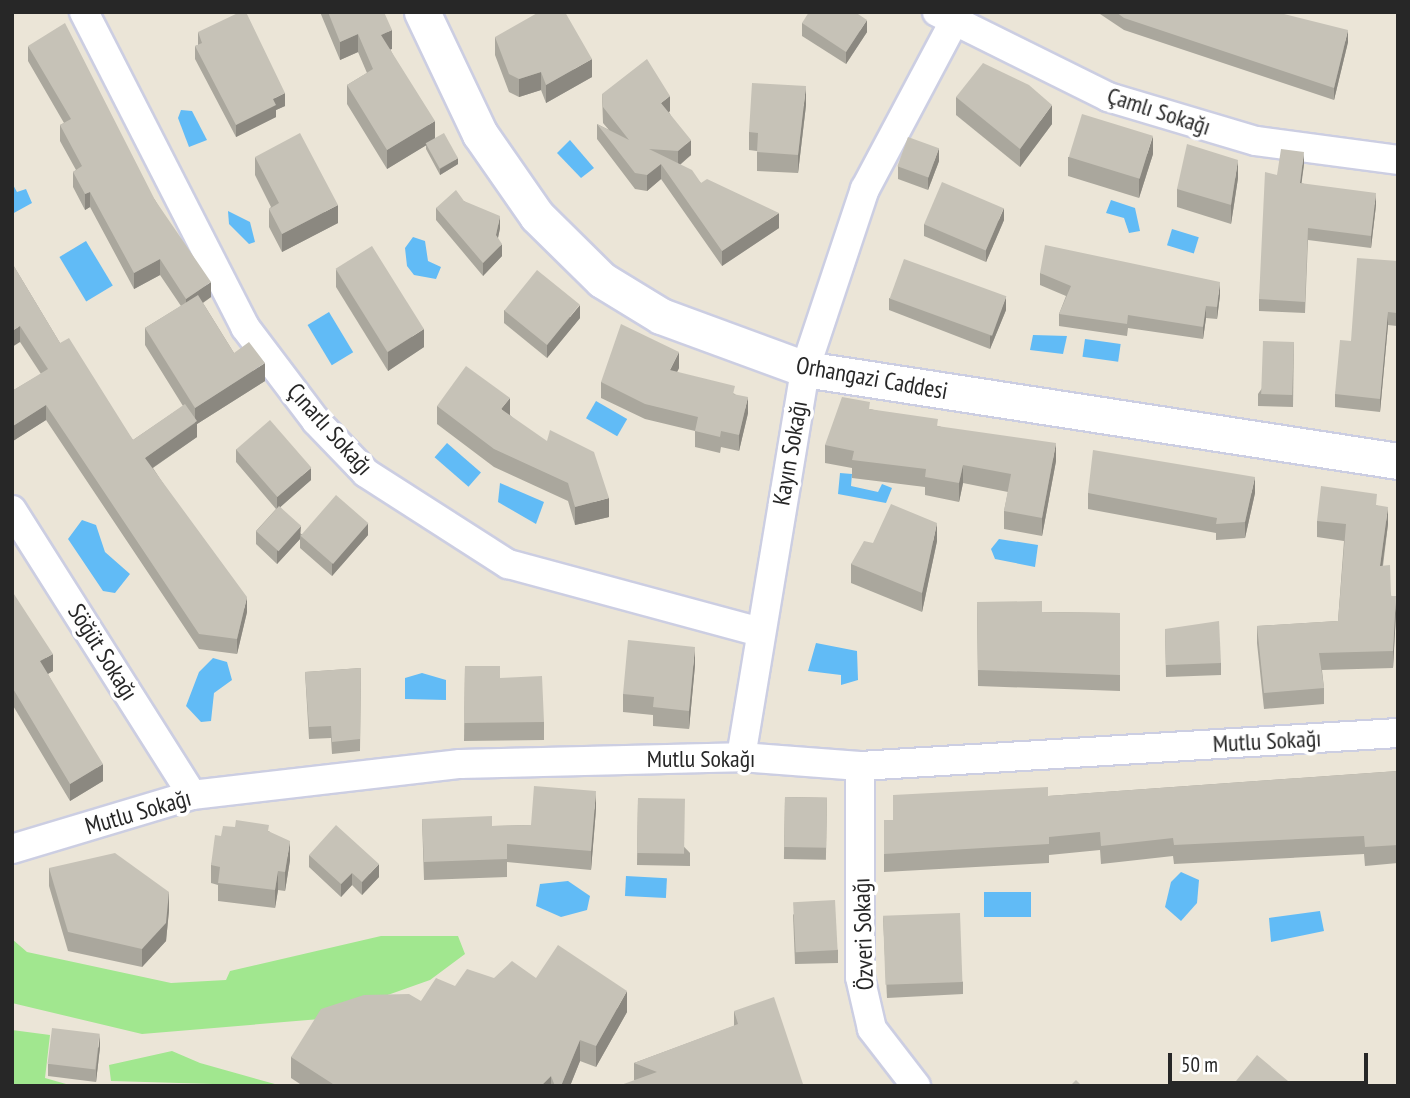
<!DOCTYPE html>
<html>
<head>
<meta charset="utf-8">
<style>
  body { margin:0 }
  #map { position:relative; width:1410px; height:1098px; overflow:hidden; background:#ebe5d7; font-family:"PT Sans Narrow",sans-serif }
  div>[style] { position:absolute }
  .green>* { inset:0; background:#a1e78f }
  .water>* { inset:0; background:#61bbf6; transform-origin:0 0 }
  .roads { filter:drop-shadow(2px 0 #cccee2) drop-shadow(-2px 0 #cccee2) drop-shadow(0 2px #cccee2) drop-shadow(0 -2px #cccee2) }
  .minor>* { height:28px; margin:-14px; padding:0 14px; transform-origin:14px; border-radius:14px; background:#fff }
  .tertiary>* { height:35px; margin:-17.5px; padding:0 17.5px; transform-origin:17.5px; border-radius:17.5px; background:#fff }
  .wall>* { inset:0; background:#aaa79d; transform-origin:0 0 }
  .shaded-wall>* { inset:0; background:#8b8880 }
  .building>* { inset:0; background:#c6c2b7; transform-origin:0 0 }
  span { translate:-50% -50%; white-space:nowrap; text-align:center; line-height:1.15; -webkit-text-stroke:7px #fff; paint-order:stroke }
  .street-label { font-size:24px; color:#272727 }
  .frame { position:absolute; inset:0; border:14px solid #272727; pointer-events:none }
  .scale { position:absolute; left:1168px; top:1053px; width:200px; height:32px; box-sizing:border-box; border:4px solid #272727; border-top:0; padding-left:9px; font-size:21px; line-height:24px; white-space:nowrap; color:#272727; -webkit-text-stroke:5px #fff; paint-order:stroke }
</style>
</head>
<body>
<div id="map">
  <div class="green">
    <i style="clip-path:polygon(381px 936px,458px 936px,465px 954px,430px 980px,320px 1019px,142px 1034px,12px 1003px,12px 939px,27px 952px,171px 983px,226px 980px,230px 971px)"></i>
    <i style="clip-path:polygon(12px 1030px,50px 1035px,45px 1078px,73px 1086px,12px 1086px)"></i>
    <i style="clip-path:polygon(172px 1051px,200px 1063px,282px 1086px,111px 1081px,109px 1065px)"></i>
  </div>
  <div class="water">
    <i style="clip-path:polygon(181px 110px,192px 111px,207px 140px,189px 147px,178px 118px)"></i>
    <i style="clip-path:polygon(570px 140px,594px 168px,581px 178px,557px 153px)"></i>
    <i style="clip-path:polygon(12px 183px,17px 192px,26px 189px,32px 203px,12px 214px)"></i>
    <i style="clip-path:polygon(1111px 200px,1135px 208px,1140px 231px,1129px 233px,1124px 218px,1106px 213px)"></i>
    <i style="clip-path:polygon(228px 211px,250px 222px,255px 242px,249px 244px,229px 224px)"></i>
    <i style="left:1172px;top:229px;width:28px;height:17px;rotate:17deg"></i>
    <i style="clip-path:polygon(413px 237px,425px 241px,428px 261px,441px 267px,436px 279px,414px 275px,407px 266px,405px 248px)"></i>
    <i style="left:86px;top:241px;width:52px;height:31px;rotate:59deg"></i>
    <i style="left:329px;top:312px;width:47px;height:25px;rotate:59deg"></i>
    <i style="clip-path:polygon(1033px 335px,1067px 336px,1063px 354px,1030px 350px)"></i>
    <i style="left:1085px;top:339px;width:36px;height:18px;rotate:8deg"></i>
    <i style="left:596px;top:401px;width:36px;height:20px;rotate:30deg"></i>
    <i style="left:447px;top:443px;width:45px;height:19px;rotate:41deg"></i>
    <i style="clip-path:polygon(840px 473px,852px 474px,851px 486px,878px 492px,882px 484px,892px 488px,886px 503px,838px 494px)"></i>
    <i style="clip-path:polygon(500px 483px,544px 502px,536px 524px,498px 502px)"></i>
    <i style="clip-path:polygon(82px 520px,96px 525px,105px 552px,130px 574px,115px 593px,103px 591px,68px 539px)"></i>
    <i style="clip-path:polygon(999px 539px,1038px 545px,1035px 567px,995px 559px,991px 549px)"></i>
    <i style="clip-path:polygon(816px 643px,857px 651px,858px 680px,841px 685px,841px 675px,808px 671px)"></i>
    <i style="clip-path:polygon(213px 658px,227px 662px,232px 680px,214px 693px,211px 721px,201px 722px,186px 706px,199px 672px)"></i>
    <i style="clip-path:polygon(422px 673px,446px 680px,446px 700px,405px 699px,405px 678px)"></i>
    <i style="clip-path:polygon(1181px 872px,1199px 880px,1197px 903px,1181px 921px,1165px 907px,1171px 882px)"></i>
    <i style="left:626px;top:876px;width:41px;height:20px;rotate:3deg"></i>
    <i style="clip-path:polygon(568px 881px,590px 896px,587px 910px,561px 917px,536px 906px,540px 884px)"></i>
    <i style="left:984px;top:892px;width:47px;height:25px"></i>
    <i style="clip-path:polygon(1320px 911px,1324px 931px,1271px 942px,1269px 918px)"></i>
  </div>
  <div class="roads">
    <div class="minor">
      <i style="left:84px;top:12px;width:354px;rotate:62.9deg"></i>
      <i style="left:245px;top:327px;width:118px;rotate:52.9deg"></i>
      <i style="left:316px;top:421px;width:72px;rotate:46.1deg"></i>
      <i style="left:366px;top:473px;width:169px;rotate:32.7deg"></i>
      <i style="left:508px;top:564px;width:261px;rotate:15.1deg"></i>
      <i style="left:937px;top:12px;width:191px;rotate:26.4deg"></i>
      <i style="left:1108px;top:97px;width:154px;rotate:16.6deg"></i>
      <i style="left:1256px;top:141px;width:143px;rotate:7.6deg"></i>
      <i style="left:12px;top:510px;width:337px;rotate:57.7deg"></i>
      <i style="left:741px;top:757px;width:393px;rotate:-80.6deg"></i>
      <i style="left:805px;top:369px;width:190px;rotate:-71.6deg"></i>
      <i style="left:865px;top:189px;width:200px;rotate:-62deg"></i>
      <i style="left:860px;top:766px;width:211px;rotate:90deg"></i>
      <i style="left:860px;top:977px;width:53px;rotate:77deg"></i>
      <i style="left:872px;top:1029px;width:72px;rotate:52.3deg"></i>
      <i style="left:12px;top:849px;width:188px;rotate:-16.7deg"></i>
      <i style="left:192px;top:795px;width:270px;rotate:-6.6deg"></i>
      <i style="left:460px;top:764px;width:281px;rotate:-1.4deg"></i>
      <i style="left:741px;top:757px;width:119px;rotate:4.3deg"></i>
      <i style="left:860px;top:766px;width:539px;rotate:-3.51deg"></i>
    </div>
    <div class="tertiary">
      <i style="left:422px;top:12px;width:135px;rotate:64.6deg"></i>
      <i style="left:480px;top:134px;width:100px;rotate:55.2deg"></i>
      <i style="left:537px;top:216px;width:91px;rotate:44.6deg"></i>
      <i style="left:602px;top:280px;width:69px;rotate:31.4deg"></i>
      <i style="left:661px;top:316px;width:153px;rotate:20.2deg"></i>
      <i style="left:805px;top:369px;width:600px;rotate:8.82deg"></i>
    </div>
  </div>
  <div class="wall">
    <i style="clip-path:polygon(320px 12px,384px 12px,392px 49px,390px 49px,435px 138px,458px 164px,440px 175px,426px 149px,426px 145px,387px 169px,347px 104px,347px 85px,367px 73px,358px 52px,340px 60px)"></i>
    <i style="clip-path:polygon(1097px 12px,1276px 12px,1348px 42px,1334px 100px,1124px 30px)"></i>
    <i style="clip-path:polygon(802px 23px,867px 32px,846px 64px,802px 36px)"></i>
    <i style="clip-path:polygon(198px 32px,285px 106px,276px 110px,276px 117px,236px 137px,195px 59px,195px 46px,198px 45px)"></i>
    <i style="clip-path:polygon(495px 37px,592px 77px,546px 103px,541px 90px,519px 97px,509px 92px,495px 55px)"></i>
    <i style="clip-path:polygon(28px 46px,155px 200px,211px 297px,203px 303px,234px 353px,265px 381px,197px 424px,197px 437px,153px 468px,247px 612px,237px 654px,199px 649px,46px 420px,13px 441px,12px 440px,12px 391px,41px 374px,20px 342px,12px 263px,60px 343px,133px 440px,183px 406px,145px 345px,145px 328px,181px 306px,160px 275px,134px 289px,90px 207px,85px 210px,73px 187px,73px 172px,76px 170px,60px 141px,60px 125px,64px 123px,28px 61px)"></i>
    <i style="clip-path:polygon(602px 94px,670px 111px,669px 112px,691px 155px,680px 165px,701px 183px,779px 228px,722px 266px,661px 179px,647px 191px,635px 189px,597px 139px,597px 124px,609px 130px,603px 123px)"></i>
    <i style="clip-path:polygon(956px 97px,1052px 124px,1020px 167px,956px 115px)"></i>
    <i style="clip-path:polygon(806px 105px,798px 173px,757px 171px,757px 151px,749px 150px,749px 132px)"></i>
    <i style="clip-path:polygon(1153px 154px,1139px 198px,1068px 176px,1068px 157px)"></i>
    <i style="clip-path:polygon(255px 157px,338px 223px,282px 252px,269px 227px,269px 209px,271px 207px,255px 175px)"></i>
    <i style="clip-path:polygon(939px 161px,928px 190px,898px 179px,898px 166px)"></i>
    <i style="clip-path:polygon(1304px 164px,1301px 183px,1376px 205px,1371px 248px,1308px 240px,1305px 313px,1259px 311px,1259px 299px,1277px 175px)"></i>
    <i style="clip-path:polygon(1238px 178px,1231px 224px,1177px 207px,1177px 189px)"></i>
    <i style="clip-path:polygon(464px 201px,500px 228px,498px 238px,502px 256px,483px 276px,436px 220px,436px 208px)"></i>
    <i style="clip-path:polygon(1004px 220px,986px 262px,924px 236px,924px 224px)"></i>
    <i style="clip-path:polygon(1398px 261px,1397px 326px,1388px 325px,1380px 412px,1335px 407px,1335px 394px,1351px 341px)"></i>
    <i style="clip-path:polygon(336px 269px,424px 347px,388px 371px,336px 287px)"></i>
    <i style="clip-path:polygon(1040px 273px,1220px 295px,1217px 319px,1206px 318px,1203px 339px,1128px 328px,1127px 336px,1059px 326px,1059px 314px,1066px 296px,1040px 285px)"></i>
    <i style="clip-path:polygon(889px 298px,1006px 310px,990px 349px,889px 310px)"></i>
    <i style="clip-path:polygon(504px 310px,580px 318px,547px 358px,504px 323px)"></i>
    <i style="clip-path:polygon(1294px 342px,1293px 407px,1258px 406px,1258px 394px)"></i>
    <i style="clip-path:polygon(679px 368px,677px 372px,735px 394px,748px 413px,739px 451px,721px 447px,720px 453px,695px 447px,695px 431px,645px 419px,601px 398px,601px 382px)"></i>
    <i style="clip-path:polygon(437px 406px,510px 415px,609px 517px,575px 525px,568px 501px,494px 467px,437px 424px)"></i>
    <i style="clip-path:polygon(870px 409px,938px 426px,1056px 461px,1042px 536px,1004px 529px,1004px 511px,1008px 492px,963px 483px,959px 502px,925px 495px,925px 487px,852px 478px,852px 468px,825px 463px,825px 445px)"></i>
    <i style="clip-path:polygon(236px 449px,311px 480px,280px 507px,301px 534px,368px 535px,332px 576px,300px 548px,300px 539px,277px 564px,256px 544px,256px 531px,276px 509px,236px 462px)"></i>
    <i style="clip-path:polygon(1088px 493px,1255px 493px,1245px 538px,1216px 540px,1216px 533px,1088px 509px)"></i>
    <i style="clip-path:polygon(1377px 505px,1388px 524px,1383px 566px,1396px 613px,1393px 668px,1322px 670px,1324px 688px,1324px 704px,1264px 709px,1257px 643px,1257px 626px,1338px 621px,1344px 541px,1317px 537px,1317px 521px)"></i>
    <i style="clip-path:polygon(937px 541px,922px 612px,851px 583px,851px 564px,873px 543px)"></i>
    <i style="clip-path:polygon(12px 591px,53px 671px,48px 674px,103px 781px,70px 801px,12px 704px)"></i>
    <i style="clip-path:polygon(977px 602px,1042px 612px,1120px 613px,1120px 691px,978px 686px)"></i>
    <i style="clip-path:polygon(1165px 629px,1221px 663px,1221px 675px,1166px 677px)"></i>
    <i style="clip-path:polygon(695px 665px,689px 729px,653px 726px,653px 715px,623px 712px,623px 694px)"></i>
    <i style="clip-path:polygon(465px 666px,500px 678px,544px 722px,544px 740px,464px 741px)"></i>
    <i style="clip-path:polygon(361px 668px,360px 751px,332px 754px,331px 738px,309px 739px,305px 672px)"></i>
    <i style="clip-path:polygon(1398px 771px,1398px 863px,1365px 866px,1364px 854px,1174px 864px,1173px 856px,1101px 864px,1100px 850px,1049px 855px,1049px 863px,884px 872px,884px 820px,893px 820px,1048px 796px)"></i>
    <i style="left:785px;top:797px;width:42px;height:62px;rotate:1deg"></i>
    <i style="clip-path:polygon(638px 798px,690px 853px,690px 866px,637px 865px)"></i>
    <i style="clip-path:polygon(596px 809px,591px 870px,507px 862px,507px 877px,424px 880px,422px 819px,492px 826px,531px 825px)"></i>
    <i style="clip-path:polygon(269px 831px,290px 860px,285px 891px,278px 890px,275px 908px,218px 901px,218px 885px,211px 883px,211px 865px,221px 836px)"></i>
    <i style="clip-path:polygon(309px 855px,379px 877px,362px 895px,352px 885px,341px 897px,309px 867px)"></i>
    <i style="clip-path:polygon(49px 868px,169px 910px,166px 941px,142px 967px,68px 951px,49px 886px)"></i>
    <i style="clip-path:polygon(793px 914px,838px 950px,838px 963px,795px 964px)"></i>
    <i style="clip-path:polygon(883px 917px,963px 982px,963px 994px,887px 998px)"></i>
    <i style="clip-path:polygon(494px 978px,536px 978px,627px 1012px,596px 1067px,580px 1061px,570px 1086px,303px 1086px,291px 1078px,291px 1057px,421px 1001px)"></i>
    <i style="clip-path:polygon(734px 1011px,803px 1086px,634px 1080px,634px 1063px,734px 1026px)"></i>
    <i style="clip-path:polygon(100px 1047px,96px 1082px,48px 1076px,48px 1064px)"></i>
  </div>
  <div class="shaded-wall">
    <i style="clip-path:polygon(867px 20px,867px 32px,846px 64px,846px 52px)"></i>
    <i style="clip-path:polygon(392px 30px,392px 49px,381px 53px,381px 35px)"></i>
    <i style="clip-path:polygon(1348px 30px,1348px 42px,1334px 100px,1334px 88px)"></i>
    <i style="clip-path:polygon(358px 34px,358px 52px,340px 60px,340px 42px)"></i>
    <i style="clip-path:polygon(592px 59px,592px 77px,546px 103px,546px 85px)"></i>
    <i style="clip-path:polygon(541px 72px,541px 90px,519px 97px,519px 79px)"></i>
    <i style="clip-path:polygon(806px 86px,806px 105px,798px 173px,798px 155px)"></i>
    <i style="clip-path:polygon(285px 93px,285px 106px,276px 110px,276px 117px,236px 137px,236px 125px,273px 99px)"></i>
    <i style="clip-path:polygon(670px 96px,670px 111px,661px 118px,661px 103px)"></i>
    <i style="clip-path:polygon(1052px 105px,1052px 124px,1020px 167px,1020px 149px)"></i>
    <i style="clip-path:polygon(435px 121px,435px 140px,387px 169px,387px 150px)"></i>
    <i style="clip-path:polygon(1153px 136px,1153px 154px,1139px 198px,1139px 179px)"></i>
    <i style="clip-path:polygon(691px 140px,691px 155px,678px 166px,678px 151px)"></i>
    <i style="clip-path:polygon(939px 148px,939px 161px,928px 190px,928px 178px)"></i>
    <i style="clip-path:polygon(1304px 152px,1304px 164px,1300px 195px,1300px 183px)"></i>
    <i style="clip-path:polygon(458px 158px,458px 164px,440px 175px,440px 169px)"></i>
    <i style="clip-path:polygon(1238px 160px,1238px 178px,1231px 224px,1231px 205px)"></i>
    <i style="clip-path:polygon(661px 164px,661px 179px,647px 191px,647px 175px)"></i>
    <i style="clip-path:polygon(90px 192px,90px 207px,85px 210px,85px 194px)"></i>
    <i style="clip-path:polygon(1376px 193px,1376px 205px,1371px 248px,1371px 236px)"></i>
    <i style="clip-path:polygon(338px 205px,338px 223px,282px 252px,282px 234px)"></i>
    <i style="clip-path:polygon(1004px 208px,1004px 220px,986px 262px,986px 250px)"></i>
    <i style="clip-path:polygon(779px 213px,779px 228px,722px 266px,722px 251px)"></i>
    <i style="clip-path:polygon(500px 216px,500px 228px,496px 247px,496px 235px)"></i>
    <i style="clip-path:polygon(502px 244px,502px 256px,483px 276px,483px 263px)"></i>
    <i style="clip-path:polygon(160px 259px,160px 275px,134px 289px,134px 273px)"></i>
    <i style="clip-path:polygon(211px 282px,211px 297px,186px 314px,186px 299px)"></i>
    <i style="clip-path:polygon(1220px 282px,1220px 295px,1217px 319px,1217px 307px)"></i>
    <i style="clip-path:polygon(1006px 297px,1006px 310px,990px 349px,990px 337px)"></i>
    <i style="clip-path:polygon(580px 305px,580px 318px,547px 358px,547px 345px)"></i>
    <i style="clip-path:polygon(1206px 306px,1206px 318px,1203px 339px,1203px 327px)"></i>
    <i style="clip-path:polygon(1388px 312px,1388px 325px,1380px 412px,1380px 399px)"></i>
    <i style="clip-path:polygon(20px 326px,20px 342px,12px 347px,12px 331px)"></i>
    <i style="clip-path:polygon(424px 329px,424px 347px,388px 371px,388px 352px)"></i>
    <i style="clip-path:polygon(679px 352px,679px 368px,670px 386px,670px 370px)"></i>
    <i style="clip-path:polygon(265px 363px,265px 381px,197px 424px,197px 437px,145px 473px,145px 458px,195px 423px,195px 408px)"></i>
    <i style="clip-path:polygon(748px 397px,748px 413px,739px 451px,739px 435px)"></i>
    <i style="clip-path:polygon(510px 398px,510px 417px,501px 409px)"></i>
    <i style="clip-path:polygon(46px 405px,46px 420px,13px 441px,13px 426px)"></i>
    <i style="clip-path:polygon(1056px 443px,1056px 461px,1042px 536px,1042px 518px)"></i>
    <i style="clip-path:polygon(963px 465px,963px 483px,959px 502px,959px 483px)"></i>
    <i style="clip-path:polygon(311px 468px,311px 480px,277px 510px,277px 497px)"></i>
    <i style="clip-path:polygon(1255px 477px,1255px 493px,1245px 538px,1245px 522px)"></i>
    <i style="clip-path:polygon(609px 498px,609px 517px,575px 525px,575px 507px)"></i>
    <i style="clip-path:polygon(1388px 507px,1388px 524px,1380px 582px,1380px 566px)"></i>
    <i style="clip-path:polygon(368px 523px,368px 535px,332px 576px,332px 563px)"></i>
    <i style="clip-path:polygon(937px 523px,937px 541px,922px 612px,922px 593px)"></i>
    <i style="clip-path:polygon(301px 526px,300px 539px,277px 564px,277px 551px)"></i>
    <i style="clip-path:polygon(1396px 596px,1396px 613px,1393px 668px,1393px 651px)"></i>
    <i style="clip-path:polygon(247px 597px,247px 612px,237px 654px,237px 639px)"></i>
    <i style="clip-path:polygon(695px 647px,695px 665px,689px 729px,689px 711px)"></i>
    <i style="clip-path:polygon(53px 654px,53px 671px,40px 678px,40px 661px)"></i>
    <i style="clip-path:polygon(103px 764px,103px 781px,70px 801px,70px 784px)"></i>
    <i style="clip-path:polygon(596px 791px,596px 809px,591px 870px,591px 851px)"></i>
    <i style="clip-path:polygon(290px 841px,290px 860px,285px 891px,285px 872px)"></i>
    <i style="clip-path:polygon(379px 864px,379px 877px,362px 895px,362px 882px)"></i>
    <i style="clip-path:polygon(278px 871px,278px 890px,275px 908px,275px 890px)"></i>
    <i style="clip-path:polygon(352px 873px,352px 885px,341px 897px,341px 884px)"></i>
    <i style="clip-path:polygon(169px 892px,169px 910px,166px 941px,142px 967px,142px 949px)"></i>
    <i style="clip-path:polygon(627px 991px,627px 1012px,596px 1067px,596px 1046px)"></i>
    <i style="clip-path:polygon(100px 1034px,100px 1047px,96px 1082px,96px 1070px)"></i>
    <i style="clip-path:polygon(580px 1040px,580px 1061px,570px 1086px,561px 1086px)"></i>
    <i style="clip-path:polygon(551px 1076px,551px 1086px,541px 1086px)"></i>
  </div>
  <div class="building">
    <i style="clip-path:polygon(240px 12px,246px 12px,285px 93px,273px 99px,276px 105px,236px 125px,195px 46px,202px 43px,198px 32px)"></i>
    <i style="clip-path:polygon(328px 12px,384px 12px,392px 30px,381px 35px,435px 121px,387px 150px,347px 85px,373px 69px,358px 34px,340px 42px)"></i>
    <i style="clip-path:polygon(539px 12px,565px 12px,592px 59px,546px 85px,541px 72px,519px 79px,509px 74px,495px 37px)"></i>
    <i style="clip-path:polygon(809px 12px,855px 12px,867px 20px,846px 52px,802px 23px)"></i>
    <i style="clip-path:polygon(1116px 12px,1276px 12px,1348px 30px,1334px 88px,1124px 18px)"></i>
    <i style="clip-path:polygon(65px 23px,155px 200px,211px 282px,186px 299px,160px 259px,134px 273px,90px 192px,85px 194px,73px 172px,82px 166px,60px 125px,71px 119px,28px 46px)"></i>
    <i style="clip-path:polygon(647px 59px,670px 96px,661px 103px,691px 140px,678px 151px,649px 149px,692px 170px,701px 183px,707px 179px,779px 213px,722px 251px,661px 164px,647px 175px,635px 173px,597px 124px,629px 140px,603px 107px,602px 94px)"></i>
    <i style="clip-path:polygon(983px 63px,1029px 85px,1052px 105px,1020px 149px,956px 97px)"></i>
    <i style="clip-path:polygon(752px 83px,806px 86px,798px 155px,757px 152px,758px 133px,749px 132px)"></i>
    <i style="left:1082px;top:114px;width:74px;height:45px;rotate:17deg"></i>
    <i style="clip-path:polygon(300px 133px,338px 205px,282px 234px,269px 209px,279px 203px,255px 157px)"></i>
    <i style="left:444px;top:133px;width:29px;height:21px;rotate:61deg"></i>
    <i style="left:908px;top:137px;width:33px;height:31px;rotate:20deg"></i>
    <i style="clip-path:polygon(1187px 144px,1238px 160px,1231px 205px,1177px 189px)"></i>
    <i style="clip-path:polygon(1281px 149px,1304px 152px,1300px 183px,1376px 193px,1371px 236px,1308px 228px,1305px 302px,1259px 299px,1265px 172px,1277px 175px)"></i>
    <i style="left:942px;top:182px;width:67px;height:46px;rotate:23deg"></i>
    <i style="clip-path:polygon(456px 190px,464px 201px,500px 216px,496px 235px,502px 244px,483px 263px,436px 208px)"></i>
    <i style="clip-path:polygon(1045px 245px,1220px 282px,1217px 307px,1206px 306px,1203px 327px,1128px 315px,1127px 324px,1059px 314px,1071px 286px,1040px 273px)"></i>
    <i style="left:372px;top:246px;width:98px;height:43px;rotate:58deg"></i>
    <i style="clip-path:polygon(1357px 258px,1398px 261px,1397px 313px,1388px 312px,1380px 399px,1335px 394px,1340px 340px,1351px 341px)"></i>
    <i style="left:904px;top:259px;width:109px;height:42px;rotate:20deg"></i>
    <i style="clip-path:polygon(12px 263px,60px 343px,69px 338px,133px 440px,185px 404px,197px 421px,145px 458px,247px 597px,237px 639px,199px 634px,46px 405px,13px 426px,12px 425px,12px 391px,48px 369px,20px 326px,12px 331px)"></i>
    <i style="left:537px;top:270px;width:55px;height:52px;rotate:39deg"></i>
    <i style="clip-path:polygon(198px 295px,234px 353px,249px 342px,265px 363px,195px 408px,145px 328px)"></i>
    <i style="clip-path:polygon(621px 324px,679px 352px,670px 370px,735px 386px,733px 394px,748px 397px,739px 435px,721px 431px,720px 437px,695px 431px,698px 417px,645px 404px,601px 382px)"></i>
    <i style="left:1263px;top:341px;width:31px;height:53px;rotate:2deg"></i>
    <i style="clip-path:polygon(466px 366px,510px 398px,501px 409px,547px 441px,550px 430px,594px 452px,609px 498px,575px 507px,568px 483px,494px 449px,437px 406px)"></i>
    <i style="clip-path:polygon(842px 397px,870px 402px,869px 409px,938px 419px,937px 426px,1056px 443px,1042px 518px,1004px 511px,1011px 474px,963px 465px,959px 483px,925px 477px,926px 469px,852px 460px,854px 451px,825px 445px)"></i>
    <i style="left:270px;top:420px;width:63px;height:45px;rotate:49deg"></i>
    <i style="clip-path:polygon(1093px 450px,1255px 477px,1245px 522px,1216px 524px,1217px 518px,1088px 493px)"></i>
    <i style="clip-path:polygon(1321px 486px,1377px 494px,1376px 505px,1388px 507px,1380px 566px,1390px 565px,1391px 596px,1396px 596px,1393px 651px,1319px 653px,1324px 688px,1264px 693px,1257px 626px,1338px 621px,1346px 524px,1317px 521px)"></i>
    <i style="left:336px;top:495px;width:43px;height:54px;rotate:41deg"></i>
    <i style="clip-path:polygon(891px 504px,937px 523px,922px 593px,851px 564px,864px 541px,873px 543px)"></i>
    <i style="left:279px;top:506px;width:30px;height:34px;rotate:42deg"></i>
    <i style="clip-path:polygon(12px 591px,53px 654px,40px 661px,103px 764px,70px 784px,12px 687px)"></i>
    <i style="clip-path:polygon(1042px 601px,1042px 612px,1120px 613px,1120px 675px,978px 670px,977px 602px)"></i>
    <i style="clip-path:polygon(1219px 621px,1221px 663px,1166px 665px,1165px 629px)"></i>
    <i style="clip-path:polygon(628px 640px,695px 647px,689px 711px,653px 707px,654px 697px,623px 694px)"></i>
    <i style="clip-path:polygon(465px 666px,500px 666px,500px 678px,542px 676px,544px 722px,464px 723px)"></i>
    <i style="clip-path:polygon(361px 668px,360px 739px,332px 742px,331px 726px,309px 727px,305px 672px)"></i>
    <i style="clip-path:polygon(1398px 771px,1398px 845px,1365px 847px,1364px 836px,1174px 845px,1173px 838px,1101px 846px,1100px 832px,1049px 837px,1049px 844px,884px 854px,884px 820px,893px 820px,893px 795px,1048px 787px,1048px 796px)"></i>
    <i style="clip-path:polygon(534px 786px,596px 791px,591px 851px,507px 844px,507px 859px,424px 862px,422px 819px,492px 816px,492px 826px,531px 825px)"></i>
    <i style="left:785px;top:797px;width:42px;height:50px;rotate:1deg"></i>
    <i style="left:638px;top:798px;width:47px;height:55px;rotate:1deg"></i>
    <i style="clip-path:polygon(236px 820px,269px 825px,268px 831px,290px 841px,285px 872px,278px 871px,275px 890px,218px 883px,220px 867px,211px 865px,215px 835px,221px 836px,223px 826px,235px 827px)"></i>
    <i style="clip-path:polygon(336px 825px,379px 864px,362px 882px,352px 873px,341px 884px,309px 855px)"></i>
    <i style="clip-path:polygon(115px 853px,169px 892px,166px 923px,142px 949px,68px 932px,49px 868px)"></i>
    <i style="left:835px;top:900px;width:50px;height:42px;rotate:87deg"></i>
    <i style="left:960px;top:913px;width:69px;height:77px;rotate:88deg"></i>
    <i style="clip-path:polygon(558px 945px,627px 991px,596px 1046px,580px 1040px,561px 1086px,555px 1086px,551px 1076px,541px 1086px,336px 1086px,291px 1057px,321px 1009px,364px 995px,409px 994px,421px 1001px,436px 978px,455px 986px,467px 969px,494px 978px,512px 961px,536px 978px)"></i>
    <i style="clip-path:polygon(774px 997px,803px 1084px,799px 1086px,618px 1086px,657px 1072px,634px 1063px,738px 1024px,734px 1011px)"></i>
    <i style="left:52px;top:1028px;width:48px;height:36px;rotate:7deg"></i>
    <i style="clip-path:polygon(1257px 1055px,1294px 1086px,1232px 1086px)"></i>
    <i style="clip-path:polygon(1076px 1080px,1082px 1086px,1070px 1086px)"></i>
  </div>
  <div class="street-label">
    <span style="left:1159px;top:111px;rotate:18deg">Çamlı Sokağı</span>
    <span style="left:872px;top:378px;rotate:10deg">Orhangazi Caddesi</span>
    <span style="left:330px;top:429px;rotate:48deg">Çınarlı Sokağı</span>
    <span style="left:790px;top:453px;rotate:-80deg">Kayın Sokağı</span>
    <span style="left:103px;top:652px;rotate:58deg">Söğüt Sokağı</span>
    <span style="left:1267px;top:741px;rotate:-3deg">Mutlu Sokağı</span>
    <span style="left:701px;top:759px">Mutlu Sokağı</span>
    <span style="left:138px;top:812px;rotate:-16deg">Mutlu Sokağı</span>
    <span style="left:863px;top:934px;rotate:-92deg">Özveri Sokağı</span>
  </div>
  <div class="frame"></div>
  <div class="scale">50 m</div>
</div>
</body>
</html>
